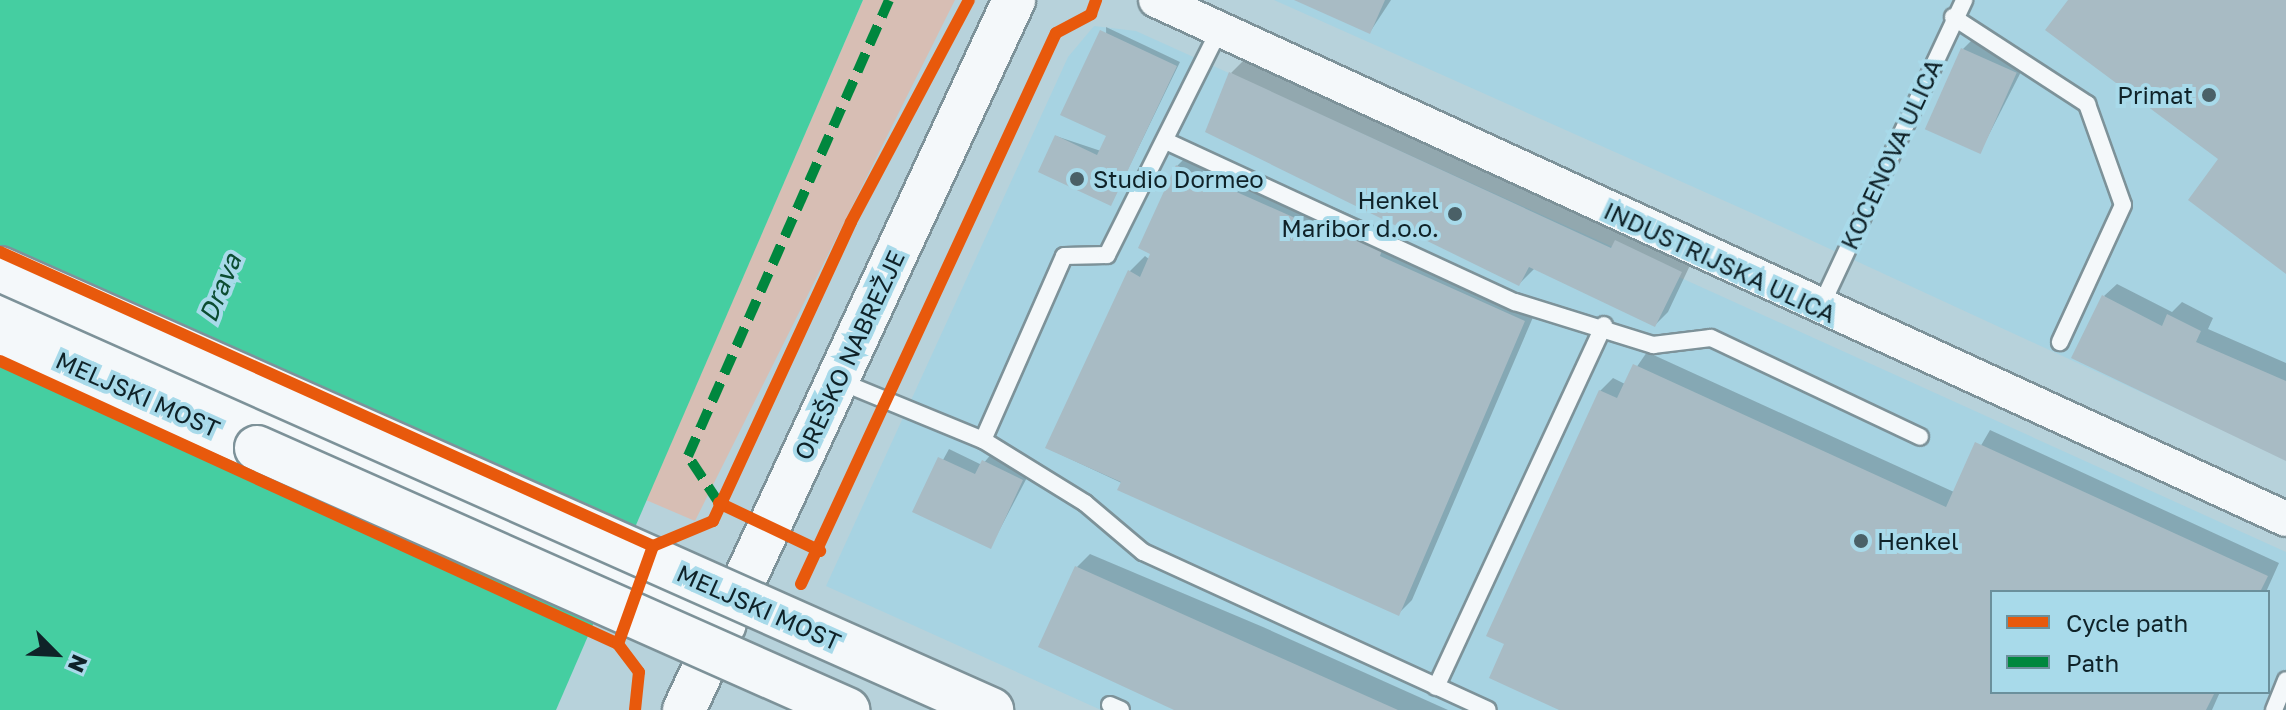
<!DOCTYPE html>
<html>
<head>
<meta charset="utf-8">
<style>
  body { margin:0 }
  #map { position:relative; width:2286px; height:710px; overflow:hidden; background:#b7d2db; font-family:"Golos Text",sans-serif }
  div>[style] { position:absolute }
  .built>* { inset:0; background:#a7d3e2 }
  .green>* { inset:0; background:#d7beb4 }
  .water>* { inset:0; background:#45cea1 }
  .shadow>* { inset:0; background:#0003 }
  .building>* { inset:0; background:#a8bbc4; transform-origin:0 0 }
  .roads { filter:drop-shadow(2px 0 #7d9299) drop-shadow(-2px 0 #7d9299) drop-shadow(0 2px #7d9299) drop-shadow(0 -2px #7d9299) }
  .service>* { height:16px; margin:-8px; padding:0 8px; transform-origin:8px; border-radius:8px; background:#f4f8fa }
  .minor>* { height:34px; margin:-17px; padding:0 17px; transform-origin:17px; border-radius:17px; background:#f4f8fa }
  .tertiary>* { height:42px; margin:-21px; padding:0 21px; transform-origin:21px; border-radius:21px; background:#f4f8fa }
  .trunk>* { height:44px; margin:-22px; padding:0 22px; transform-origin:22px; border-radius:22px; background:#f4f8fa }
  .bridges { filter:drop-shadow(2px 0 #7d9299) drop-shadow(-2px 0 #7d9299) drop-shadow(0 2px #7d9299) drop-shadow(0 -2px #7d9299) }
  .trunk-bridge>* { height:44px; margin:-22px; padding:0 22px; transform-origin:22px; border-radius:22px; background:#f4f8fa }
  .quiet>* { height:10px; margin-top:-5px; transform-origin:0; background:repeating-linear-gradient(90deg,#00873e 0 20px,transparent 0 30px) }
  .cycleway>* { height:12px; margin:-6px; padding:0 6px; transform-origin:6px; border-radius:6px; background:#e8590c }
  .dots>* { width:22px; height:22px; translate:-50% -50%; box-sizing:border-box; border:4px solid #a8daea; border-radius:50% }
  span { translate:-50% -50%; white-space:nowrap; text-align:center; line-height:1.15; -webkit-text-stroke:8px #a8daea; paint-order:stroke }
  .poi-label { font-size:24px; color:#0f2228 }
  .right { translate:-100% -50%; text-align:right }
  .left { translate:0 -50%; text-align:left }
  .street-label { font-size:24px; color:#0f2228 }
  .water-label { font-size:26px; color:#0c4d32; font-style:italic }
  .legend { position:absolute; left:1990px; top:590px; width:280px; height:104px; box-sizing:border-box; background:#a8daea; border:2px solid #6b909c; margin:0; padding:10px 14px; list-style:none; font-size:24px; color:#0f2228 }
  .legend li { display:flex; align-items:center; gap:16px; height:40px }
  .legend b { width:40px; border:2px solid #6b909c }
  .north { position:absolute; left:16px; top:614px; width:80px; height:80px; -webkit-text-stroke:6px #a8daea; paint-order:stroke; rotate:114deg; font-size:22px; font-weight:700; line-height:32px; text-align:center; color:#0f2228 }
  .north::after { content:''; display:block; margin:auto; width:28px; height:36px; background:#0f2228; clip-path:polygon(50% 0,100% 100%,50% 72%,0 100%) }
</style>
</head>
<body>
<div id="map">
  <div class="built">
    <i style="clip-path:polygon(1274px 0,2286px 0,2286px 459px,1754px 214px)"></i>
    <i style="clip-path:polygon(evenodd,1094px 26px,1136px 31px,2286px 552px,2286px 710px,1101px 710px,826px 586px,1068px 57px,1094px 26px,1992px 592px,2268px 592px,2268px 692px,1992px 692px,1992px 592px)"></i>
  </div>
  <div class="green">
    <i style="clip-path:polygon(863px 0,955px 0,695px 521px,646px 500px)"></i>
  </div>
  <div class="water">
    <i style="clip-path:polygon(0 0,863px 0,556px 710px,0 710px)"></i>
  </div>
  <div class="shadow">
    <i style="clip-path:polygon(1298px 0,1391px 0,1370px 32px)"></i>
    <i style="clip-path:polygon(1106px 27px,1180px 62px,1111px 204px,1056px 136px,1101px 151px,1108px 135px)"></i>
    <i style="clip-path:polygon(1972px 40px,2025px 64px,1980px 152px,1963px 49px)"></i>
    <i style="clip-path:polygon(1246px 58px,1564px 207px,1693px 259px,1668px 312px,1655px 325px,1535px 268px,1519px 284px,1231px 73px)"></i>
    <i style="clip-path:polygon(1190px 153px,1324px 213px,1331px 206px,1395px 234px,1391px 243px,1537px 308px,1412px 600px,1399px 613px,1047px 448px,1130px 271px,1145px 256px,1150px 260px,1177px 166px)"></i>
    <i style="clip-path:polygon(2117px 284px,2172px 312px,2182px 302px,2213px 318px,2208px 329px,2286px 363px,2286px 455px,2104px 296px)"></i>
    <i style="clip-path:polygon(1647px 352px,1954px 492px,1990px 430px,2279px 563px,2266px 592px,1992px 592px,1992px 692px,2220px 692px,2212px 710px,1564px 710px,1507px 643px,1600px 391px,1613px 378px,1625px 384px)"></i>
    <i style="clip-path:polygon(949px 449px,982px 465px,993px 452px,1031px 470px,991px 546px,915px 511px)"></i>
    <i style="clip-path:polygon(1090px 554px,1263px 627px,1448px 710px,1179px 710px,1077px 567px)"></i>
  </div>
  <div class="building">
    <i style="clip-path:polygon(1294px 0,1385px 0,1370px 34px)"></i>
    <i style="clip-path:polygon(2068px 0,2286px 0,2286px 274px,2188px 200px,2218px 159px,2045px 30px)"></i>
    <i style="clip-path:polygon(1100px 30px,1177px 66px,1111px 206px,1038px 172px,1055px 135px,1097px 155px,1106px 136px,1060px 115px)"></i>
    <i style="left:1961px;top:48px;width:61px;height:89px;rotate:24deg"></i>
    <i style="clip-path:polygon(1229px 72px,1611px 248px,1615px 240px,1682px 272px,1655px 327px,1529px 267px,1519px 286px,1205px 132px)"></i>
    <i style="clip-path:polygon(1176px 165px,1313px 226px,1317px 218px,1383px 247px,1380px 256px,1525px 321px,1399px 616px,1117px 490px,1121px 482px,1045px 448px,1128px 270px,1140px 277px,1150px 254px,1138px 248px)"></i>
    <i style="clip-path:polygon(2102px 295px,2162px 326px,2167px 314px,2201px 331px,2196px 342px,2286px 381px,2286px 461px,2071px 358px)"></i>
    <i style="clip-path:polygon(1633px 364px,1946px 507px,1975px 442px,2268px 576px,2260px 592px,1992px 592px,1992px 692px,2215px 692px,2206px 710px,1559px 710px,1489px 678px,1504px 644px,1486px 636px,1599px 390px,1617px 398px)"></i>
    <i style="clip-path:polygon(938px 457px,975px 474px,982px 460px,1023px 480px,991px 549px,912px 512px)"></i>
    <i style="clip-path:polygon(1075px 566px,1245px 642px,1398px 710px,1174px 710px,1038px 647px)"></i>
  </div>
  <div class="roads">
    <div class="service">
      <i style="left:1953px;top:17px;width:160px;rotate:33deg"></i>
      <i style="left:2087px;top:104px;width:107px;rotate:70.4deg"></i>
      <i style="left:2123px;top:205px;width:151px;rotate:114.7deg"></i>
      <i style="left:1166px;top:141px;width:384px;rotate:24.8deg"></i>
      <i style="left:1515px;top:302px;width:145px;rotate:17.3deg"></i>
      <i style="left:1653px;top:345px;width:58px;rotate:-6.9deg"></i>
      <i style="left:1711px;top:338px;width:231px;rotate:25.3deg"></i>
      <i style="left:1820px;top:308px;width:340px;rotate:-64.9deg"></i>
      <i style="left:839px;top:381px;width:156px;rotate:22.3deg"></i>
      <i style="left:983px;top:440px;width:120px;rotate:31.7deg"></i>
      <i style="left:1085px;top:503px;width:76px;rotate:40.2deg"></i>
      <i style="left:1143px;top:552px;width:379px;rotate:24.6deg"></i>
      <i style="left:983px;top:440px;width:201px;rotate:-66.2deg"></i>
      <i style="left:1064px;top:256px;width:43px;rotate:-1.3deg"></i>
      <i style="left:1107px;top:255px;width:251px;rotate:-63.5deg"></i>
      <i style="left:1436px;top:687px;width:399px;rotate:-65.1deg"></i>
      <i style="left:1110px;top:705px;width:12px;rotate:24deg"></i>
      <i style="left:2274px;top:710px;width:32px;rotate:-68deg"></i>
    </div>
    <div class="minor">
      <i style="left:1156px;top:0;width:1243px;rotate:24.67deg"></i>
    </div>
    <div class="tertiary">
      <i style="left:0;top:305px;width:792px;rotate:23.82deg"></i>
      <i style="left:684px;top:710px;width:783px;rotate:-65.07deg"></i>
    </div>
    <div class="trunk">
      <i style="left:0;top:332px;width:282px;rotate:24.3deg"></i>
    </div>
  </div>
  <div class="bridges">
    <div class="trunk-bridge">
      <i style="left:0;top:269px;width:1085px;rotate:23.99deg"></i>
      <i style="left:257px;top:448px;width:646px;rotate:23.94deg"></i>
    </div>
  </div>
  <div class="quiet">
    <i style="left:719px;top:503px;width:56px;rotate:-123.4deg"></i>
    <i style="left:688px;top:456px;width:498px;rotate:-66.2deg"></i>
  </div>
  <div class="cycleway">
    <i style="left:0;top:252px;width:716px;rotate:24.24deg"></i>
    <i style="left:0;top:361px;width:680px;rotate:24.6deg"></i>
    <i style="left:719px;top:503px;width:112px;rotate:25.4deg"></i>
    <i style="left:801px;top:584px;width:607px;rotate:-65.17deg"></i>
    <i style="left:1056px;top:33px;width:40px;rotate:-28deg"></i>
    <i style="left:1091px;top:14px;width:15px;rotate:-70deg"></i>
    <i style="left:635px;top:710px;width:38px;rotate:-84deg"></i>
    <i style="left:639px;top:672px;width:35px;rotate:-127deg"></i>
    <i style="left:618px;top:644px;width:104px;rotate:-70.3deg"></i>
    <i style="left:653px;top:546px;width:65px;rotate:-22.6deg"></i>
    <i style="left:713px;top:521px;width:329px;rotate:-65.2deg"></i>
    <i style="left:851px;top:222px;width:251px;rotate:-62deg"></i>
  </div>
  <div class="dots">
    <i style="left:2209px;top:95px;background:#4a6067"></i>
    <i style="left:1077px;top:179px;background:#4a6067"></i>
    <i style="left:1455px;top:214px;background:#4a6067"></i>
    <i style="left:1861px;top:541px;background:#4a6067"></i>
  </div>
  <div class="poi-label">
    <span class="right" style="left:2193px;top:95px">Primat</span>
    <span class="left" style="left:1093px;top:179px">Studio Dormeo</span>
    <span class="right" style="left:1439px;top:214px">Henkel<br>Maribor d.o.o.</span>
    <span class="left" style="left:1877px;top:541px">Henkel</span>
  </div>
  <div class="street-label">
    <span style="left:1891px;top:154px;rotate:-65deg">KOCENOVA ULICA</span>
    <span style="left:1720px;top:262px;rotate:25deg">INDUSTRIJSKA ULICA</span>
    <span style="left:849px;top:355px;rotate:-65deg">OREŠKO NABREŽJE</span>
    <span style="left:138px;top:394px;rotate:24deg">MELJSKI MOST</span>
    <span style="left:759px;top:607px;rotate:24deg">MELJSKI MOST</span>
  </div>
  <div class="water-label">
    <span style="left:220px;top:288px;rotate:-68deg">Drava</span>
  </div>
  <ul class="legend">
  <li><b style="height:10px;background:#e8590c"></b>Cycle path</li>
  <li><b style="height:10px;background:#00873e"></b>Path</li>
  </ul>
  <div class="north">N</div>
</div>
</body>
</html>
